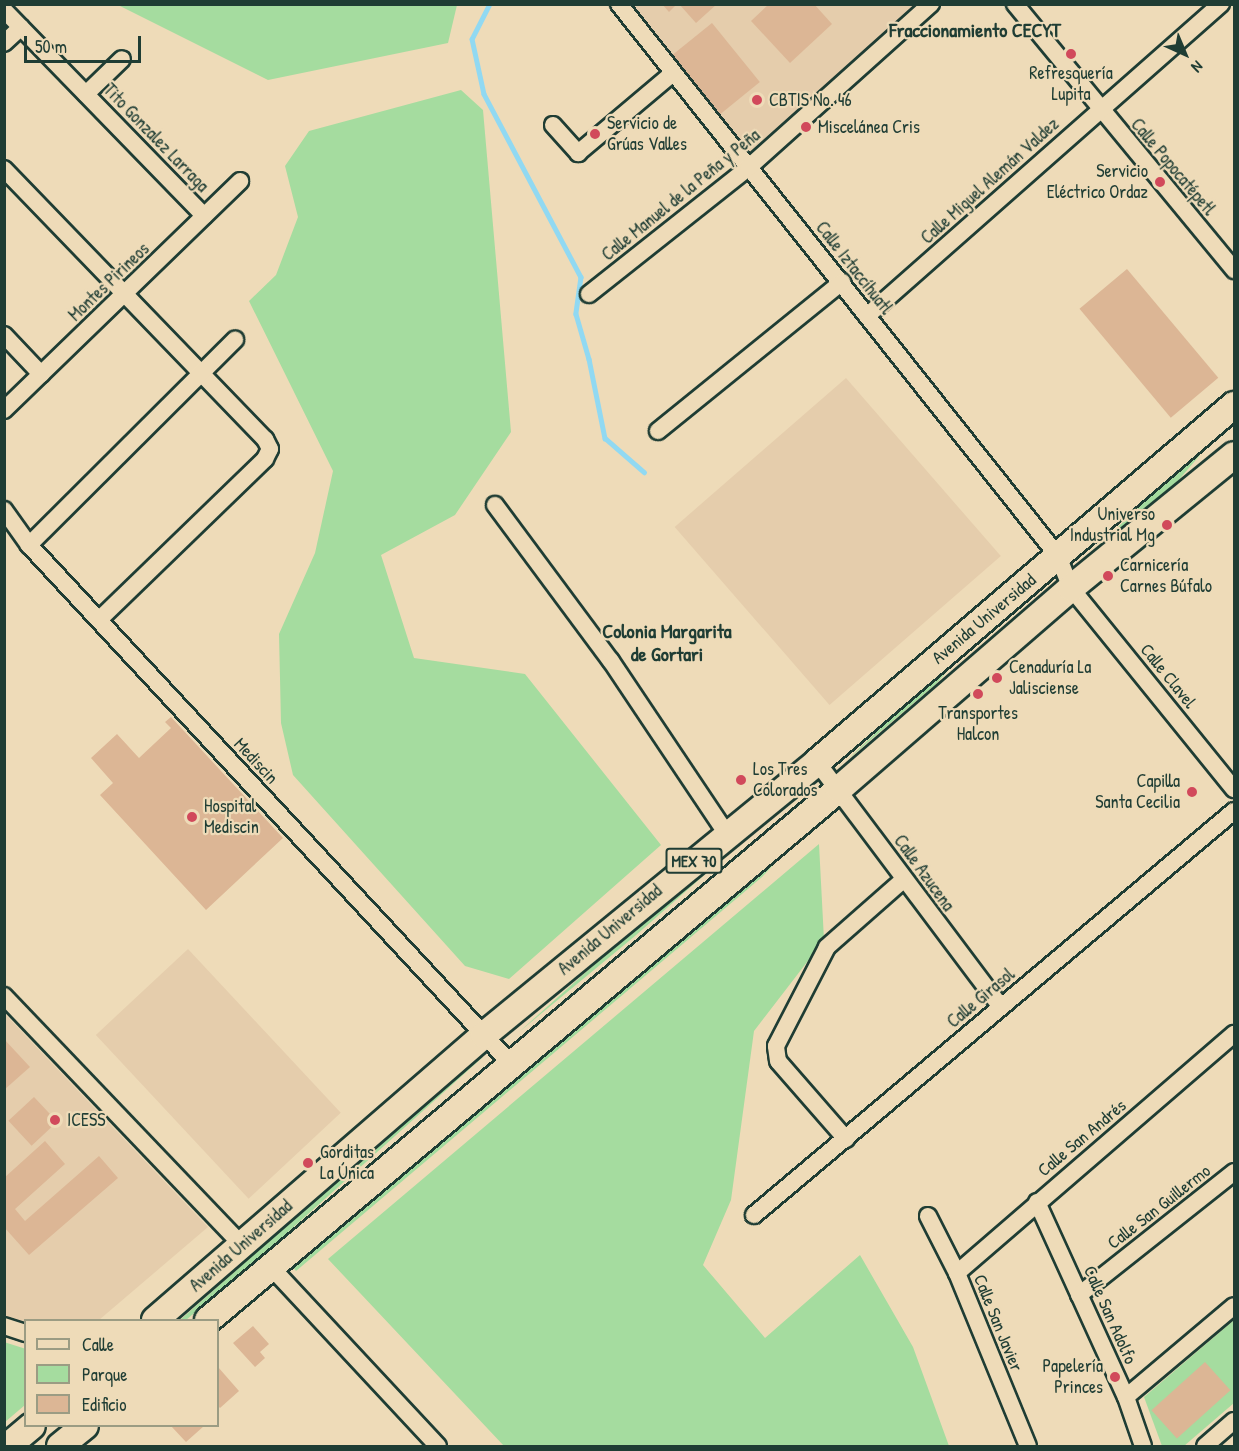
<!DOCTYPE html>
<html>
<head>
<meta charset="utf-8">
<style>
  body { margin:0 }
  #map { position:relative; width:1239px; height:1451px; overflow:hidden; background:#eedbb8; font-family:"Patrick Hand",sans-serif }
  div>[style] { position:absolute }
  .built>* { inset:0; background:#e5cdac; transform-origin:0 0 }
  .green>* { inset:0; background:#a5dc9f }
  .stream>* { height:4.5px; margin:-2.25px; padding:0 2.25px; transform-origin:2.25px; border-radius:2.25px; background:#91d9f2 }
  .building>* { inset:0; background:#dcb695; transform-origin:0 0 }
  .roads { filter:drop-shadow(2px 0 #1f3d34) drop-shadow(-2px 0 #1f3d34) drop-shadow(0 2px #1f3d34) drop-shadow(0 -2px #1f3d34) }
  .street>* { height:16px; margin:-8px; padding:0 8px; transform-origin:8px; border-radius:8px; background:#eedbb8 }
  .primary>* { height:26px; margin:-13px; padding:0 13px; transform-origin:13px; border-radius:13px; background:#eedbb8 }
  .dots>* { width:16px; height:16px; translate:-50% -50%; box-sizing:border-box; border:3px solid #eedbb8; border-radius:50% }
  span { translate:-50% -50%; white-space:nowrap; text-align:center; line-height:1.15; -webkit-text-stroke:4.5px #eedbb8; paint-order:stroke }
  .shield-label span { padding:2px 4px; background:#eedbb8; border:2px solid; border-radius:4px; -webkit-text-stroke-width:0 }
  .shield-label { font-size:16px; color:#1f3d34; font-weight:700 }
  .poi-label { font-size:18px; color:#1f3d34 }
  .left { translate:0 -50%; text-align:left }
  .right { translate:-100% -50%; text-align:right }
  .street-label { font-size:18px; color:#1f3d34 }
  .neighbourhood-label { font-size:20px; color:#1f3d34; font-weight:700 }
  .frame { position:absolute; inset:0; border:6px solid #1f3d34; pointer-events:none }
  .legend { position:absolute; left:24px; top:1319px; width:195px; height:108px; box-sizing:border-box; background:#eedbb8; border:2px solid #9b9c83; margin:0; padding:8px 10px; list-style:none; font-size:18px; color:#1f3d34 }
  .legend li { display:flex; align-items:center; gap:12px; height:30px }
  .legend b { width:30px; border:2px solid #9b9c83 }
  .north { position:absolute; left:1155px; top:24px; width:60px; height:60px; -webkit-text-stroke:4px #eedbb8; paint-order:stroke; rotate:136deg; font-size:16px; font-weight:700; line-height:24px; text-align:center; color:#1f3d34 }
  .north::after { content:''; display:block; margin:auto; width:21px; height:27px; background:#1f3d34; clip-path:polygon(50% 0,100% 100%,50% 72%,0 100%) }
  .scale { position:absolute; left:24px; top:36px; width:117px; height:27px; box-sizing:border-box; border:3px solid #1f3d34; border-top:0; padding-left:8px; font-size:18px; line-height:21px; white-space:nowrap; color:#1f3d34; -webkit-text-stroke:4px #eedbb8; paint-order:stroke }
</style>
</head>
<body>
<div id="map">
  <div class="built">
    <i style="clip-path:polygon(628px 5px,919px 5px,748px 155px)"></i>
    <i style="left:846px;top:378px;width:236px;height:227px;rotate:49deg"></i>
    <i style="left:188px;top:949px;width:224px;height:126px;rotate:47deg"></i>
    <i style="clip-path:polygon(4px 1013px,208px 1227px,99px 1320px,25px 1323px,5px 1316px)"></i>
  </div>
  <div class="green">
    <i style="clip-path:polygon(118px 5px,457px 5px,448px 43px,268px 80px)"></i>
    <i style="clip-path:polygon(461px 90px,483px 110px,511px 432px,455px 515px,381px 555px,414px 658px,525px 674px,661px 845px,509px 979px,465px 966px,293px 775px,281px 723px,279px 634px,315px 553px,333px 471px,249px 301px,276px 275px,298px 217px,285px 166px,309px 131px)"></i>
    <i style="clip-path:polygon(1197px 452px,1200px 455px,1171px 489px,1100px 548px,1100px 544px)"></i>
    <i style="clip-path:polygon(1030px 597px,959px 658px,936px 684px,846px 761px,928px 683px)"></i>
    <i style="clip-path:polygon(776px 812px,635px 936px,519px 1032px,703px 867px)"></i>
    <i style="clip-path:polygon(819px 844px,824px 940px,754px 1031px,731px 1200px,703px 1265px,765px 1338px,860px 1255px,913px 1347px,949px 1446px,504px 1446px,328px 1259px)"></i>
    <i style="clip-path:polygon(775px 856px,778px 860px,762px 877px,296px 1271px,293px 1267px,299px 1258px)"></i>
    <i style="clip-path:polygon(481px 1053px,483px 1057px,258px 1259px,186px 1320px,180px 1320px)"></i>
    <i style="clip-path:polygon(1234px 1320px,1234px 1403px,1184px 1446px,1162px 1446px,1144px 1397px)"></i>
    <i style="clip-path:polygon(4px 1342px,26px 1349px,25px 1405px,5px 1422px)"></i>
  </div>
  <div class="stream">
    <i style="left:490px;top:4px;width:39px;rotate:117deg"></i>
    <i style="left:472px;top:39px;width:56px;rotate:77.7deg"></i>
    <i style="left:484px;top:94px;width:207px;rotate:62.1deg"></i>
    <i style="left:581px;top:277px;width:37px;rotate:98deg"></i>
    <i style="left:576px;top:314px;width:47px;rotate:73.9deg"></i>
    <i style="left:589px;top:359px;width:81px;rotate:78.6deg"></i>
    <i style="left:605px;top:438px;width:52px;rotate:41.1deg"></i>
  </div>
  <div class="building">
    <i style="clip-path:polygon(662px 4px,677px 4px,669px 12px)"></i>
    <i style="clip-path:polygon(679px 4px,717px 4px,696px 23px)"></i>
    <i style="clip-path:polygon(769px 4px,814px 4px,832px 24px,790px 63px,751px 21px)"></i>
    <i style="left:712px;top:23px;width:76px;height:53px;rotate:51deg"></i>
    <i style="left:1127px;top:269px;width:142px;height:62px;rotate:50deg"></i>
    <i style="clip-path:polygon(171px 717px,283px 838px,206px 910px,100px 795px,113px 783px,91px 758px,117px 734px,139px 758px,171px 728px,165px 722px)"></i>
    <i style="clip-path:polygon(4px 1039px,30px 1067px,4px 1090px)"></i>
    <i style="left:34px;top:1097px;width:34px;height:35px;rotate:47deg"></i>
    <i style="clip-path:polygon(45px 1141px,65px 1164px,15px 1209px,25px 1221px,99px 1156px,118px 1178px,29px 1255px,4px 1227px,4px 1178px)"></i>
    <i style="clip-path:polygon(253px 1326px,269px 1344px,260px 1352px,265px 1358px,255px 1367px,233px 1343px)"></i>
    <i style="left:1205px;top:1362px;width:38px;height:72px;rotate:48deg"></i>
    <i style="clip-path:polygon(218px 1367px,239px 1391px,220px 1408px,218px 1406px)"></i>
    <i style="clip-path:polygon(171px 1426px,204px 1426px,186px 1442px)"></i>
  </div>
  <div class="roads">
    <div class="street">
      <i style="left:619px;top:4px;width:705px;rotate:51.51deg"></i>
      <i style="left:1058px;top:556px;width:35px;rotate:68deg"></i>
      <i style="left:1071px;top:588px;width:259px;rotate:51deg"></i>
      <i style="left:1015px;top:4px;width:345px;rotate:50.5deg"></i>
      <i style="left:4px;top:10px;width:287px;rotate:45.8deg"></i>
      <i style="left:4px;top:43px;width:23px;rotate:-43deg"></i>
      <i style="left:86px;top:94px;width:50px;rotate:-44.2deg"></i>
      <i style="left:553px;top:125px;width:38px;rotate:48deg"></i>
      <i style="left:578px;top:153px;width:124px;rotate:-40.1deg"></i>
      <i style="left:4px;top:169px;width:376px;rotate:46deg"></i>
      <i style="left:265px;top:439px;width:11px;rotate:63deg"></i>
      <i style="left:270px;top:449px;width:11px;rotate:117deg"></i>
      <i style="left:265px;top:459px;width:231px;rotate:135.9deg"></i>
      <i style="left:589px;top:294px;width:203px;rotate:-38.4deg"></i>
      <i style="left:748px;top:168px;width:246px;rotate:-41.9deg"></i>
      <i style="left:867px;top:316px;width:472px;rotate:-41.4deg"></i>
      <i style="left:4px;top:335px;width:54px;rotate:46.5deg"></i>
      <i style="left:4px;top:410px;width:329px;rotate:-44.1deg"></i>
      <i style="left:658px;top:431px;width:237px;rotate:-39deg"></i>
      <i style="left:495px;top:505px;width:194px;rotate:53.4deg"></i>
      <i style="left:611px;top:661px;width:208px;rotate:56.2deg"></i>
      <i style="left:4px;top:510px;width:43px;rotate:54.5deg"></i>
      <i style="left:29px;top:545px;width:710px;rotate:47.11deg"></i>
      <i style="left:29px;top:545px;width:291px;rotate:-44.9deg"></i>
      <i style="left:817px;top:762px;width:306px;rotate:53.1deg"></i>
      <i style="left:4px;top:996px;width:344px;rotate:46.3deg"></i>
      <i style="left:846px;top:1139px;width:103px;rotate:-131.1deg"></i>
      <i style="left:778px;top:1061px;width:15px;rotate:-98deg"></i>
      <i style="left:776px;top:1046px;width:111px;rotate:-62.7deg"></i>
      <i style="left:827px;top:947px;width:101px;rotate:-41.4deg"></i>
      <i style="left:1037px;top:1202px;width:214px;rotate:65.5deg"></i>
      <i style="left:1126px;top:1397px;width:52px;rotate:70.9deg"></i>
      <i style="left:754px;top:1215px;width:627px;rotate:-40.09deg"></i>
      <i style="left:928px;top:1216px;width:64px;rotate:63deg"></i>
      <i style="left:957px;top:1273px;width:187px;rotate:67.7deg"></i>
      <i style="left:271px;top:1267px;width:245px;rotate:47deg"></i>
      <i style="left:957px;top:1273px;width:366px;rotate:-40.8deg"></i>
      <i style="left:1079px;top:1295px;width:198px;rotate:-38.4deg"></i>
      <i style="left:4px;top:1326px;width:23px;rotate:18deg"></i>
      <i style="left:1126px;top:1397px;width:141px;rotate:-40.1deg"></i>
      <i style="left:1205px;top:1446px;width:38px;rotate:-41deg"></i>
    </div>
    <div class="primary">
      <i style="left:155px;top:1320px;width:435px;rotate:-40.9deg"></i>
      <i style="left:484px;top:1035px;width:431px;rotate:-39.3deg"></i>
      <i style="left:817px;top:762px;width:549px;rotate:-40.57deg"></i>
      <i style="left:208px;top:1320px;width:825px;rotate:-40.08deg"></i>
      <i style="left:839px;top:789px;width:307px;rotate:-40.9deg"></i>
      <i style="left:1071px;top:588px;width:210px;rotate:-39.2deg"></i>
      <i style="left:8px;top:1446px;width:31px;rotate:-40deg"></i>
      <i style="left:60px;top:1446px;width:32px;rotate:-39deg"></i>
    </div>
  </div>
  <div class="dots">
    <i style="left:1071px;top:54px;background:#d1495b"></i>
    <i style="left:757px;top:100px;background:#d1495b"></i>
    <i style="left:806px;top:127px;background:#d1495b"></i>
    <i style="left:595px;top:134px;background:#d1495b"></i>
    <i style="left:1160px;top:182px;background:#d1495b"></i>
    <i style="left:1167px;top:525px;background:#d1495b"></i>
    <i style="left:1108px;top:576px;background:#d1495b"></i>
    <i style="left:997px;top:678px;background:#d1495b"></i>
    <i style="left:978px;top:694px;background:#d1495b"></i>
    <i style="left:741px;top:780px;background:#d1495b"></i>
    <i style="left:1192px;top:792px;background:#d1495b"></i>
    <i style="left:192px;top:817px;background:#d1495b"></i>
    <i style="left:55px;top:1120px;background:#d1495b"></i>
    <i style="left:308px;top:1163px;background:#d1495b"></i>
    <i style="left:1115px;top:1377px;background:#d1495b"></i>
  </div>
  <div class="shield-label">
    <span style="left:694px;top:861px">MEX 70</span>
  </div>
  <div class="poi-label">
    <span style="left:1071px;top:84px">Refresquería<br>Lupita</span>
    <span class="left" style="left:769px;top:100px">CBTIS No. 46</span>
    <span class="left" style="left:607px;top:134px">Servicio de<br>Grúas Valles</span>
    <span class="left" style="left:818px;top:127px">Miscelánea Cris</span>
    <span class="right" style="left:1148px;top:182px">Servicio<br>Eléctrico Ordaz</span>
    <span class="right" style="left:1155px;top:525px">Universo<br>Industrial Mg</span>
    <span class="left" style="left:1120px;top:576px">Carnicería<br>Carnes Búfalo</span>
    <span class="left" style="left:1009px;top:678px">Cenaduría La<br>Jalisciense</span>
    <span style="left:978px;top:724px">Transportes<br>Halcon</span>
    <span class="left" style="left:753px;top:780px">Los Tres<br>Colorados</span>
    <span class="right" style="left:1180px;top:792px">Capilla<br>Santa Cecilia</span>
    <span class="left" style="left:204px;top:817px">Hospital<br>Mediscin</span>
    <span class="left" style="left:67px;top:1120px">ICESS</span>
    <span class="left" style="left:320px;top:1163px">Gorditas<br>La Única</span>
    <span class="right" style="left:1103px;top:1377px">Papelería<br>Princes</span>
  </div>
  <div class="street-label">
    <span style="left:156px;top:138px;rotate:46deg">Tito Gonzalez Larraga</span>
    <span style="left:1173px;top:167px;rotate:50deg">Calle Popocatépetl</span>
    <span style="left:990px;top:181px;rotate:-42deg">Calle Miguel Alemán Valdez</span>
    <span style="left:681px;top:195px;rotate:-39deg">Calle Manuel de la Peña y Peña</span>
    <span style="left:854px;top:268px;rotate:52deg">Calle Iztaccíhuatl</span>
    <span style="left:109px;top:282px;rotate:-44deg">Montes Pirineos</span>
    <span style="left:984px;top:619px;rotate:-40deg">Avenida Universidad</span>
    <span style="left:1168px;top:676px;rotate:51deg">Calle Clavel</span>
    <span style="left:256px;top:761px;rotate:47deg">Mediscin</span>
    <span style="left:924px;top:873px;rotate:54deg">Calle Azucena</span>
    <span style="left:610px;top:930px;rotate:-40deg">Avenida Universidad</span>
    <span style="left:981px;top:998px;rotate:-40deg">Calle Girasol</span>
    <span style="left:1082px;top:1138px;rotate:-40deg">Calle San Andrés</span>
    <span style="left:1159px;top:1207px;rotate:-38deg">Calle San Guillermo</span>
    <span style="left:241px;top:1246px;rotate:-41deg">Avenida Universidad</span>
    <span style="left:1110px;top:1315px;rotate:66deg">Calle San Adolfo</span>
    <span style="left:998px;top:1323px;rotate:68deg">Calle San Javier</span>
  </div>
  <div class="neighbourhood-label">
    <span style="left:975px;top:29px">Fraccionamiento CECYT</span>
    <span style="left:667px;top:642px">Colonia Margarita<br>de Gortari</span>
  </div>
  <div class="frame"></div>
  <ul class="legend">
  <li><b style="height:8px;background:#eedbb8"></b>Calle</li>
  <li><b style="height:16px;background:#a5dc9f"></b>Parque</li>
  <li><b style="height:16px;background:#dcb695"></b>Edificio</li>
  </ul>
  <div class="north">N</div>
  <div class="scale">50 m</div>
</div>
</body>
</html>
